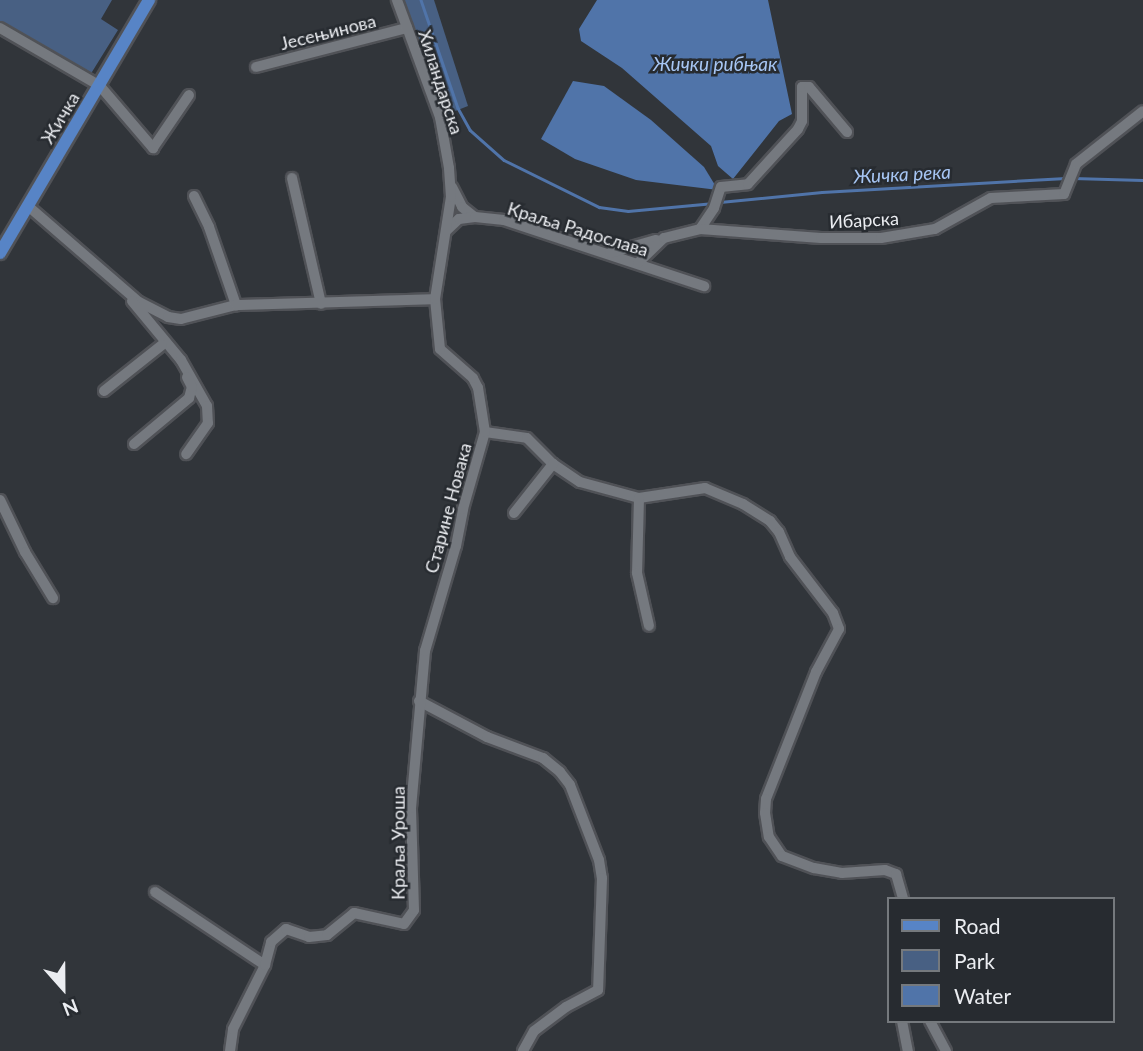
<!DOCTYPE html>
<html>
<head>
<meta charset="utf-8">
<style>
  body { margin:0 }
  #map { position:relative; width:1143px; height:1051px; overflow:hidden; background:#31353a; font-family:Lato,sans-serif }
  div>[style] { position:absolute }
  .green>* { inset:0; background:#486083 }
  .water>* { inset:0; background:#5074a9 }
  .stream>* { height:2.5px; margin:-1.25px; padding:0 1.25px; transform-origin:1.25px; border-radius:1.25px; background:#5074a9 }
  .roads { filter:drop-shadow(2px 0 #505257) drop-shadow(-2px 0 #505257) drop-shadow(0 2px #505257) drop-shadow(0 -2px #505257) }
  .minor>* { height:10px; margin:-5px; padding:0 5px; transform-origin:5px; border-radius:5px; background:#75797f }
  .major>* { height:12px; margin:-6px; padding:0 6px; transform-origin:6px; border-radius:6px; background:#5784c6 }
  span { translate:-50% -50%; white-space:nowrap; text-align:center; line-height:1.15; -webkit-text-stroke:5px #272b30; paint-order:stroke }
  .street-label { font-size:18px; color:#ebedf1 }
  .water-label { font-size:19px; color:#a7c6f4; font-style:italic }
  .legend { position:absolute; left:887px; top:897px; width:228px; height:126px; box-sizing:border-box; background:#272b30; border:2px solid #75797d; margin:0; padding:9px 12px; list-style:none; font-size:21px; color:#ebedf1 }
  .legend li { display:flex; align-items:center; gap:14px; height:35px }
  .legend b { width:35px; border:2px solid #75797d }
  .north { position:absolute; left:28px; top:953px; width:70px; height:70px; -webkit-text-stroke:5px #272b30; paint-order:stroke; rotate:159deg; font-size:19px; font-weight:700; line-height:28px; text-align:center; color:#ebedf1 }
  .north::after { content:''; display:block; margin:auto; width:24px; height:32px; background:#ebedf1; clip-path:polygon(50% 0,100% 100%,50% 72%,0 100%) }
</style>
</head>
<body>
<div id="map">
  <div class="green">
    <i style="clip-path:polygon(0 0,112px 0,101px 19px,118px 30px,87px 80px,0 28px)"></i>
    <i style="clip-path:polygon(397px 0,434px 0,468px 106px,440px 117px)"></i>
  </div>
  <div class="water">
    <i style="clip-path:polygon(597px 0,768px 0,792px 114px,779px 121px,733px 179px,718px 166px,711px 146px,622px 68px,581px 41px,579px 29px)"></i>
    <i style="clip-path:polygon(573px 81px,604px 86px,651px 120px,704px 167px,718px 190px,636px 180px,575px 159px,541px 139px)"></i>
  </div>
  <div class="stream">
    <i style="left:421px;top:0;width:114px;rotate:71.1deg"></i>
    <i style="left:458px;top:108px;width:25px;rotate:61deg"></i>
    <i style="left:470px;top:130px;width:45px;rotate:41.4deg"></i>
    <i style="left:504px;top:160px;width:106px;rotate:26.3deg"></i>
    <i style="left:599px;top:207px;width:29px;rotate:8deg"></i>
    <i style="left:628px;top:211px;width:86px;rotate:-5.3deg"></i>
    <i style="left:1073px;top:178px;width:70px;rotate:1.6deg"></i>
    <i style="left:720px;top:202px;width:102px;rotate:-5.6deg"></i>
    <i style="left:822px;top:192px;width:244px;rotate:-3.3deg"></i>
  </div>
  <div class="roads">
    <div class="minor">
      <i style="left:0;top:28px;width:116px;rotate:30.1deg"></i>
      <i style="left:100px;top:86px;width:82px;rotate:49.5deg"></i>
      <i style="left:153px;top:148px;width:64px;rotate:-55.8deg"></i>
      <i style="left:256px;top:67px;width:156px;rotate:-14.5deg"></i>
      <i style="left:292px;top:178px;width:129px;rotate:77deg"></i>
      <i style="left:452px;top:187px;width:22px;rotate:63deg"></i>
      <i style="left:462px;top:207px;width:16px;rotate:38deg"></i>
      <i style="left:194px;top:196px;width:34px;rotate:64deg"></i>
      <i style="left:209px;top:227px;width:83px;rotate:70.9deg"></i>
      <i style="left:28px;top:206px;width:147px;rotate:40.9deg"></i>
      <i style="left:139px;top:302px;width:33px;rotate:27deg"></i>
      <i style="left:168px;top:317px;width:13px;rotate:9deg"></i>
      <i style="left:181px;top:319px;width:57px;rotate:-14.3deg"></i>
      <i style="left:236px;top:305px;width:199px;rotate:-1.7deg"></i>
      <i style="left:700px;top:229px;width:25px;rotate:-56deg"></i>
      <i style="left:714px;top:208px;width:22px;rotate:-72deg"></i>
      <i style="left:721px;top:187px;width:27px;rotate:-6deg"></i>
      <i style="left:748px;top:184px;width:74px;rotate:-47.7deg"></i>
      <i style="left:798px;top:129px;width:9px;rotate:-63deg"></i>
      <i style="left:802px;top:121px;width:34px;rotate:-90deg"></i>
      <i style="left:802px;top:87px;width:7px"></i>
      <i style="left:809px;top:87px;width:59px;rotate:49.8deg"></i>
      <i style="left:447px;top:230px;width:16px;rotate:-43deg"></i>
      <i style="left:459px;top:219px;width:16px;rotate:-7deg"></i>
      <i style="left:475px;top:217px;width:29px;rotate:6deg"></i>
      <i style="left:504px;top:220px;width:211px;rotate:18.3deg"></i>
      <i style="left:610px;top:253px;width:48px;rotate:-15.8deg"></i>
      <i style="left:638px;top:263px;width:36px;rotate:-44deg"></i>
      <i style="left:664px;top:238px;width:37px;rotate:-14deg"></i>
      <i style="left:700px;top:229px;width:121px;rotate:4.3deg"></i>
      <i style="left:821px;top:238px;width:60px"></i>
      <i style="left:881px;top:238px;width:55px;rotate:-9.5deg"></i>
      <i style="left:935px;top:229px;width:64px;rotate:-29deg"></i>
      <i style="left:991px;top:198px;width:73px;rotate:-3.1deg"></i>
      <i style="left:1064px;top:194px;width:32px;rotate:-68deg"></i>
      <i style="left:1076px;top:164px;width:85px;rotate:-38.3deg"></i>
      <i style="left:132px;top:301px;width:77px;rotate:50.3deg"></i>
      <i style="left:181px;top:360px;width:53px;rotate:60.5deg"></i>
      <i style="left:207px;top:406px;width:17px;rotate:87deg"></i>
      <i style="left:208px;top:423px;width:38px;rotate:125deg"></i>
      <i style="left:104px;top:391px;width:74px;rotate:-38.4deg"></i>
      <i style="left:485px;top:432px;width:42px;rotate:8.1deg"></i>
      <i style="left:527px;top:438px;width:37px;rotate:45deg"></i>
      <i style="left:553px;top:464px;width:32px;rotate:34deg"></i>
      <i style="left:580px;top:482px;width:61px;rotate:15.2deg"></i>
      <i style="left:639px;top:498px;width:67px;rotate:-8.6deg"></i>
      <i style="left:705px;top:488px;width:41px;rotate:22.8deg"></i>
      <i style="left:743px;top:504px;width:32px;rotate:32deg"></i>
      <i style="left:770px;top:521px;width:14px;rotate:51deg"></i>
      <i style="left:779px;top:532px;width:27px;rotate:66deg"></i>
      <i style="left:790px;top:557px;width:71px;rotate:52.5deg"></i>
      <i style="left:833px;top:613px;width:17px;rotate:69deg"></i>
      <i style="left:839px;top:629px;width:49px;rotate:118.1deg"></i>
      <i style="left:816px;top:672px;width:136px;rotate:111.5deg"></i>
      <i style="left:766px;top:799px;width:14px;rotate:94deg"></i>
      <i style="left:765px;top:813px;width:24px;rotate:81deg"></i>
      <i style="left:769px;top:837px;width:23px;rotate:56deg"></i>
      <i style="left:782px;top:856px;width:34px;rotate:21deg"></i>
      <i style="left:814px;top:868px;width:28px;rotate:10deg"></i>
      <i style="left:842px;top:873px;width:43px;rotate:-4deg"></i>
      <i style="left:885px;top:870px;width:12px;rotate:20deg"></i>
      <i style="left:896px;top:874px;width:26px;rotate:74deg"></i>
      <i style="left:134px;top:444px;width:72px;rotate:-39.9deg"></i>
      <i style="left:189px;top:398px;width:11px;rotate:-75deg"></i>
      <i style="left:192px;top:387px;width:11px;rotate:-117deg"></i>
      <i style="left:639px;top:498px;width:75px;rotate:91.5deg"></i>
      <i style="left:637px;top:573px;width:54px;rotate:77.2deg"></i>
      <i style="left:0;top:500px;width:58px;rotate:64.3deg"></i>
      <i style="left:25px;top:552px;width:54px;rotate:58.7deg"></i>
      <i style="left:514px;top:513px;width:63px;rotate:-51.5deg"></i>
      <i style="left:419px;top:701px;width:77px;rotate:27.9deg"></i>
      <i style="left:487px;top:737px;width:60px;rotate:20.6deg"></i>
      <i style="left:543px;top:758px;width:22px;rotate:39deg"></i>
      <i style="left:560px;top:772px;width:16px;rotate:52deg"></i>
      <i style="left:570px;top:785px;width:80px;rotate:68.9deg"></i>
      <i style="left:599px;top:860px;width:18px;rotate:81deg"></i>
      <i style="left:602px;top:878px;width:112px;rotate:92deg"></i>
      <i style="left:598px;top:990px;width:36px;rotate:152deg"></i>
      <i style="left:566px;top:1007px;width:40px;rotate:143deg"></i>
      <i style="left:534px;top:1031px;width:23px;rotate:119deg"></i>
      <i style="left:155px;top:892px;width:132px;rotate:33.6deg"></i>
      <i style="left:902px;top:1021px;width:31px;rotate:79deg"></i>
      <i style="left:930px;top:1021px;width:34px;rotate:62deg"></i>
      <i style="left:230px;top:1051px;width:22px;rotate:-82deg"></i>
      <i style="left:233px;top:1029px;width:72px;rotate:-63.4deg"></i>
      <i style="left:265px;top:965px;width:24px;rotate:-75deg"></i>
      <i style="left:271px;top:942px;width:20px;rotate:-41deg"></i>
      <i style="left:286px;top:929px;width:24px;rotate:19deg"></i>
      <i style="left:309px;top:937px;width:18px;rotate:-6deg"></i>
      <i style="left:327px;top:935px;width:35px;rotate:-39deg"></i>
      <i style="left:354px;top:913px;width:51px;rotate:12.4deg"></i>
      <i style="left:404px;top:924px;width:17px;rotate:-54deg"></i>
      <i style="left:414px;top:910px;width:102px;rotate:-91.7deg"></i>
      <i style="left:411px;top:808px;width:158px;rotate:-84.9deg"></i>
      <i style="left:425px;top:651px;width:109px;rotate:-73.6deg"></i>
      <i style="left:456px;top:546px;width:38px;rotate:-79deg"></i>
      <i style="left:463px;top:509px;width:80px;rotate:-74.1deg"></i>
      <i style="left:485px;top:432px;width:45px;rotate:-99deg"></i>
      <i style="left:478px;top:388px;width:11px;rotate:-117deg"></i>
      <i style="left:473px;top:378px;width:44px;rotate:-138.7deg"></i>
      <i style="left:440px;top:349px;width:50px;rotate:-95.7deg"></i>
      <i style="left:435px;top:299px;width:103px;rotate:-81.1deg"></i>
      <i style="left:451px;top:197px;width:29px;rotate:-94deg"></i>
      <i style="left:449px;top:168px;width:52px;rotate:-100deg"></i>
      <i style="left:440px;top:117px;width:125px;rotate:-110.2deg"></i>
    </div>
    <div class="major">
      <i style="left:0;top:253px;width:294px;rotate:-59.5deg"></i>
    </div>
  </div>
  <div class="street-label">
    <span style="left:328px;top:32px;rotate:-14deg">Јесењинова</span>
    <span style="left:441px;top:82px;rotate:72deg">Хиландарска</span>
    <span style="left:60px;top:118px;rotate:-59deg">Жичка</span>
    <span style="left:864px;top:220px;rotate:-3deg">Ибарска</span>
    <span style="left:578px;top:229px;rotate:17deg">Краља Радослава</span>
    <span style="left:448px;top:508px;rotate:-75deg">Старине Новака</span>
    <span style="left:398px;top:843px;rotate:-90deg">Краља Уроша</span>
  </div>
  <div class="water-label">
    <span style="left:715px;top:64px">Жички рибњак</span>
    <span style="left:902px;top:174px;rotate:-3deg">Жичка река</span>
  </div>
  <ul class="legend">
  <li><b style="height:9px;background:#5784c6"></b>Road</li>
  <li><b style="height:19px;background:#486083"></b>Park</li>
  <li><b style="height:19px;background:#5074a9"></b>Water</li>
  </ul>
  <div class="north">N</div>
</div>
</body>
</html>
